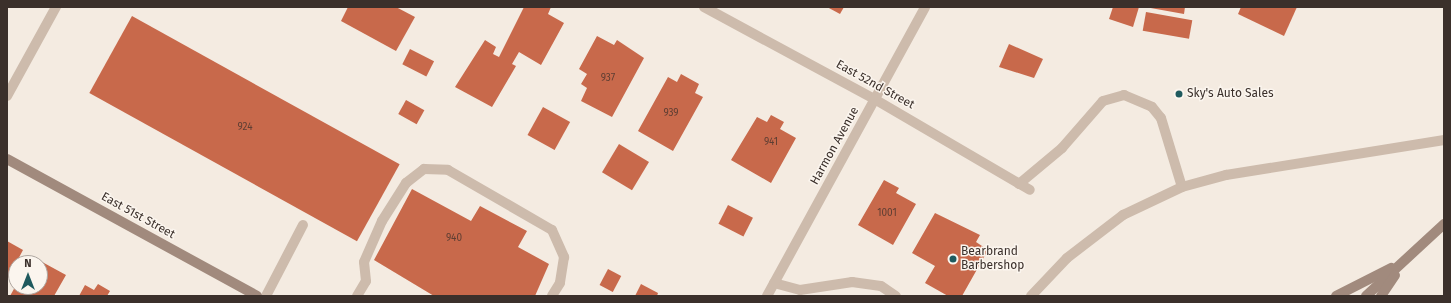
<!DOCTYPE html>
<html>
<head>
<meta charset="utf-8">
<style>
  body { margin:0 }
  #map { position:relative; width:1451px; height:303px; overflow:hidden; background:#f4ebe1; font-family:"Fira Sans",sans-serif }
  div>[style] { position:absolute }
  .building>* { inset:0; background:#c8694b; transform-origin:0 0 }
  .lane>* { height:10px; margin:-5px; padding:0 5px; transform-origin:5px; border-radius:5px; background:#cdbbac }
  .street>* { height:10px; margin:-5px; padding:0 5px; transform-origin:5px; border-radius:5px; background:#cdbbac }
  .secondary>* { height:10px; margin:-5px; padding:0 5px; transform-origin:5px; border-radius:5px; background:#a18a7d }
  .dots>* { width:11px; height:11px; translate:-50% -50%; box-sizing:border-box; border:2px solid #fbf5ee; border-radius:50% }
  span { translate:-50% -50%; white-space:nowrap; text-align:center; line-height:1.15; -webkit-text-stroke:3px #fbf5ee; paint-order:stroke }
  .number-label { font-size:10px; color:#5e3e33 }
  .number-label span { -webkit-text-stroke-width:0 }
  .street-label { font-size:12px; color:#3b302b }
  .poi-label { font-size:12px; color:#3b302b }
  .left { translate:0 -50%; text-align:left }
  .frame { position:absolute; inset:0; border:8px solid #3b302b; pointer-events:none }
  .north { position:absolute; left:8px; top:255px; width:40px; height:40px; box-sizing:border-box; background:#fbf5ee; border:1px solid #aea6a0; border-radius:50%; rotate:0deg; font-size:11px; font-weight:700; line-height:16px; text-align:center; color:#3b302b }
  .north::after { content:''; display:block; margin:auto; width:14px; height:18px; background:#1f5a5e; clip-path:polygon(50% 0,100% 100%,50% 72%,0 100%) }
</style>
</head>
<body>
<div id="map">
  <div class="building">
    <i style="clip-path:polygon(348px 7px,396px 7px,415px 17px,396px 51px,341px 21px)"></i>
    <i style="clip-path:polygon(524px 7px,551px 7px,548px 14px,564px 23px,541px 65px,519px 52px,512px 64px,516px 66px,492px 107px,455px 87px,485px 40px,496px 47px,493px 54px,499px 57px)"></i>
    <i style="clip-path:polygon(827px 7px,844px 7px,840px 14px)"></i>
    <i style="clip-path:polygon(1113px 7px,1139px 7px,1133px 27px,1109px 19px)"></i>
    <i style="clip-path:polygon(1145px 7px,1185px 7px,1184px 14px)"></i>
    <i style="clip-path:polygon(1241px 7px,1297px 7px,1284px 36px,1238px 14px)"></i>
    <i style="left:1146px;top:12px;width:47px;height:19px;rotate:10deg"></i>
    <i style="left:132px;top:16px;width:306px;height:88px;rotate:29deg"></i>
    <i style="clip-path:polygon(597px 36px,614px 45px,617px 40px,644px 58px,612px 117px,581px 101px,587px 88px,581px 84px,587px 74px,579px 69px)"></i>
    <i style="clip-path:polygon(1009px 44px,1043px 59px,1034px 78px,999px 67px)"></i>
    <i style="left:410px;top:49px;width:27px;height:17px;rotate:27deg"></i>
    <i style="clip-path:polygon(681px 74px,699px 84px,695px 93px,703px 97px,673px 151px,638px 131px,668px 77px,677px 82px)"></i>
    <i style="left:406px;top:100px;width:21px;height:16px;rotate:29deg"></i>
    <i style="left:543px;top:107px;width:31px;height:32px;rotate:29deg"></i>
    <i style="clip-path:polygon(771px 115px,784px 122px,780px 129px,796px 138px,771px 183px,731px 160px,757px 117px,767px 122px)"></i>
    <i style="left:619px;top:144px;width:35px;height:33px;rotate:31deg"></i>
    <i style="clip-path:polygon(884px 180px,899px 188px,896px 193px,916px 204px,893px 245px,858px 225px)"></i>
    <i style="clip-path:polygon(412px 189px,471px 221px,480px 206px,527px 231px,518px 247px,549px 264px,535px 296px,434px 296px,374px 260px)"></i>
    <i style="left:728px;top:205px;width:28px;height:21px;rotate:27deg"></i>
    <i style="clip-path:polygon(935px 213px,980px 235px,976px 242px,988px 250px,962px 296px,948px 296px,925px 283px,935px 266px,912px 253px)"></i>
    <i style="clip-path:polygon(7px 241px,23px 250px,7px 280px)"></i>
    <i style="clip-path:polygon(33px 257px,66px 275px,54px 296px,10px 296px,15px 287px,40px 287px,40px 263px,29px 263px)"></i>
    <i style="left:608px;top:269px;width:15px;height:18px;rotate:28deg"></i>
    <i style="clip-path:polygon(98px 284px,110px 291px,107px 296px,79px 296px,85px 285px,94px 290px)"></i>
    <i style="clip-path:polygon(641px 284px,658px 293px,657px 296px,635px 296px)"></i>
  </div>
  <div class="lane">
    <i style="left:1019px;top:184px;width:56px;rotate:-39.9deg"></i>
    <i style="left:1062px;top:148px;width:62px;rotate:-48.9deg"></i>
    <i style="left:1103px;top:101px;width:22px;rotate:-16deg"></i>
    <i style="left:1124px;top:95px;width:30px;rotate:23deg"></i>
    <i style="left:1152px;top:107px;width:14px;rotate:51deg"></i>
    <i style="left:1161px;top:118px;width:72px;rotate:73.1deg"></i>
    <i style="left:774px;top:283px;width:27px;rotate:15deg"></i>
    <i style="left:800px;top:290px;width:53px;rotate:-8.7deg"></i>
    <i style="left:852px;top:282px;width:29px;rotate:8deg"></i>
    <i style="left:881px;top:286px;width:18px;rotate:34deg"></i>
    <i style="left:266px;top:296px;width:80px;rotate:-62.5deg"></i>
    <i style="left:357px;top:296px;width:17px;rotate:-59deg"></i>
    <i style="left:366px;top:281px;width:19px;rotate:-96deg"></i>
    <i style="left:364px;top:262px;width:45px;rotate:-66.3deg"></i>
    <i style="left:382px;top:221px;width:45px;rotate:-57.7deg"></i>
    <i style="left:406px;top:183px;width:23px;rotate:-38deg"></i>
    <i style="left:424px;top:169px;width:24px;rotate:2deg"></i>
    <i style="left:448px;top:170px;width:120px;rotate:30deg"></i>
    <i style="left:552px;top:230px;width:30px;rotate:66deg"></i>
    <i style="left:564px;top:257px;width:26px;rotate:99deg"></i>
    <i style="left:560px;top:283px;width:15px;rotate:122deg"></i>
    <i style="left:1031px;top:296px;width:52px;rotate:-46.5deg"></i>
    <i style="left:1067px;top:258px;width:71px;rotate:-37.5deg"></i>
    <i style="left:1123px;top:215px;width:65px;rotate:-25.4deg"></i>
    <i style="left:1182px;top:187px;width:46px;rotate:-15.3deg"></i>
    <i style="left:1226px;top:175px;width:221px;rotate:-9.1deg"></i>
  </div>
  <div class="street">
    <i style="left:704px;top:7px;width:196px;rotate:28.4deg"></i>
    <i style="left:876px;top:100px;width:178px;rotate:30.3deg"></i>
    <i style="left:7px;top:96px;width:102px;rotate:-61.2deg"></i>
    <i style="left:767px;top:296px;width:329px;rotate:-61.3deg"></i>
  </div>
  <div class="secondary">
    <i style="left:7px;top:159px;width:285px;rotate:28.7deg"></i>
    <i style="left:1336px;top:296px;width:62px;rotate:-27deg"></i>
    <i style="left:1366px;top:296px;width:106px;rotate:-42.7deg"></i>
    <i style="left:1381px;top:296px;width:25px;rotate:-56deg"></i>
  </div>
  <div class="dots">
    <i style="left:1179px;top:94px;background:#1f5a5e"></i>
    <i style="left:953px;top:259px;background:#1f5a5e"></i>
  </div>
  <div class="number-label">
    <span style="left:608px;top:79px">937</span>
    <span style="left:671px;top:114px">939</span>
    <span style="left:245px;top:128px">924</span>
    <span style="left:771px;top:143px">941</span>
    <span style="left:887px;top:214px">1001</span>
    <span style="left:454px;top:239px">940</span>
  </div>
  <div class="street-label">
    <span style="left:875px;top:85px;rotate:29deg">East 52nd Street</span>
    <span style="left:835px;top:146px;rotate:-61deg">Harmon Avenue</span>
    <span style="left:138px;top:216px;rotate:29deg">East 51st Street</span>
  </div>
  <div class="poi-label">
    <span class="left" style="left:1187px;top:94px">Sky's Auto Sales</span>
    <span class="left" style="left:961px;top:259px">Bearbrand<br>Barbershop</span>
  </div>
  <div class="frame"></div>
  <div class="north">N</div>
</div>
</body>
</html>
